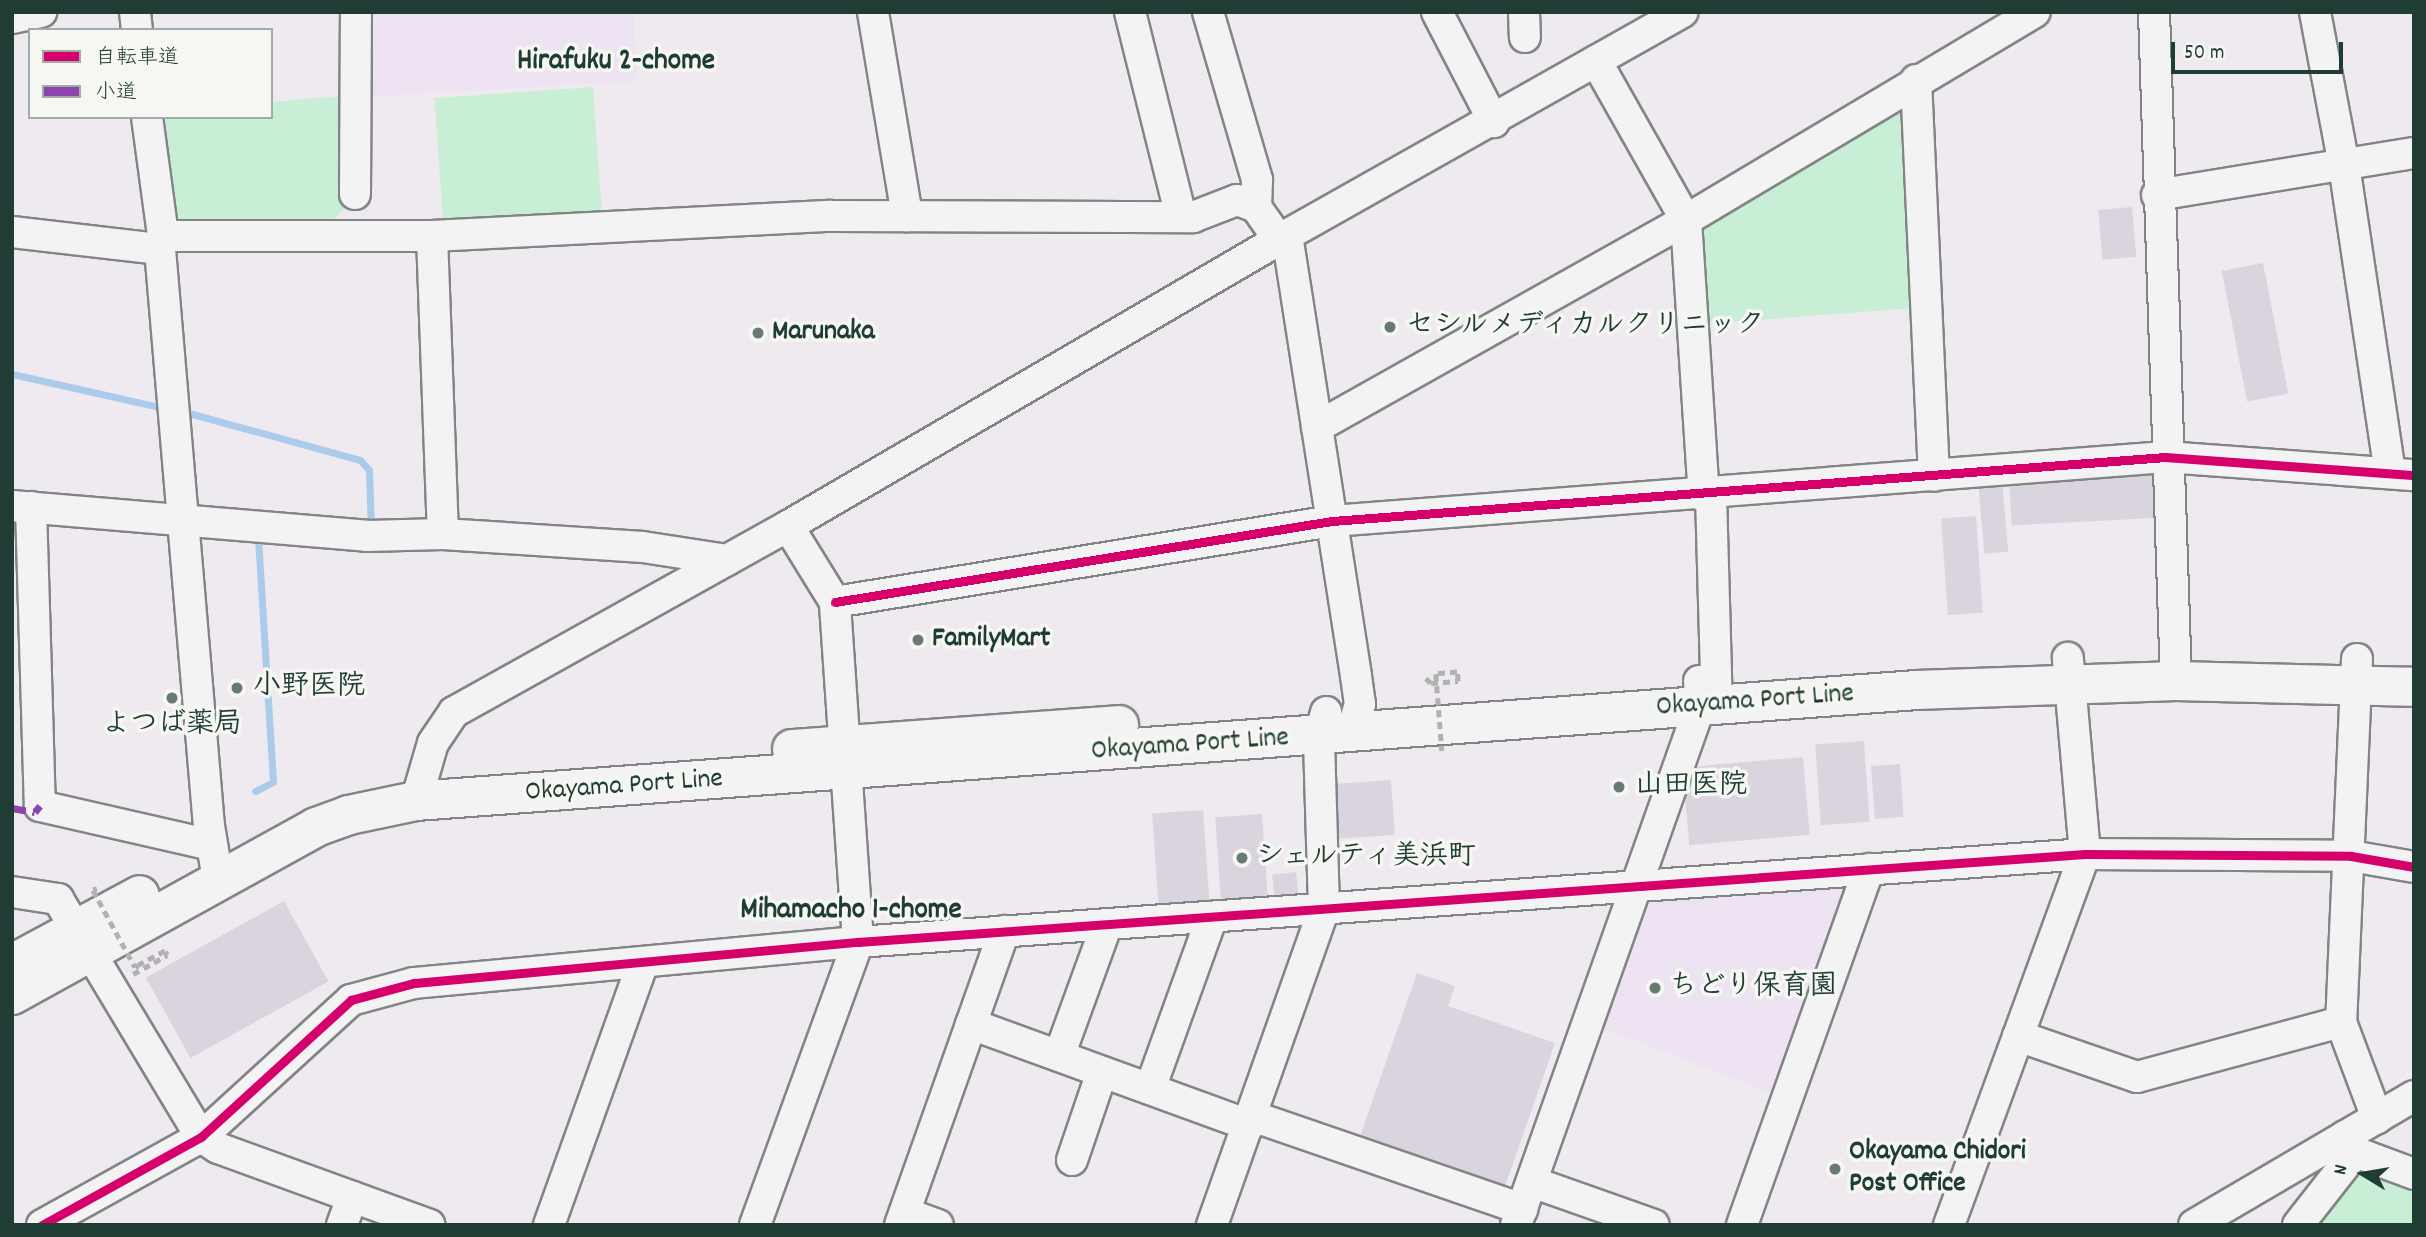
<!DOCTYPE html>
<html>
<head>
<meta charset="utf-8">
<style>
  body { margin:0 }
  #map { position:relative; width:2426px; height:1237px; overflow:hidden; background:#efeaf0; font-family:Dekko,"Klee One",sans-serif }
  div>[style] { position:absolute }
  .built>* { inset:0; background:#ede3f2 }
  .green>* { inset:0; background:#c8eed5; transform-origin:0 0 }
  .stream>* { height:7px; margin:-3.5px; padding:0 3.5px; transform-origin:3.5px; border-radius:3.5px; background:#aacbea }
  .building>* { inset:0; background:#dad4df; transform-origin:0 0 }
  .path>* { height:4.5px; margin-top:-2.25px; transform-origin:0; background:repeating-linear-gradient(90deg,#afb2b1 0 7px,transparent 0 12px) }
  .roads { filter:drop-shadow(2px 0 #828586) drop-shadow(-2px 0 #828586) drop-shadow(0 2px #828586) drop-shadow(0 -2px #828586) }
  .minor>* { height:30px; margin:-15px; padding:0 15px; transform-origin:15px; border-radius:15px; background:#f4f3f3 }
  .major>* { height:38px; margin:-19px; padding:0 19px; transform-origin:19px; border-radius:19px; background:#f4f3f3 }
  .path-bridge>* { height:4.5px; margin-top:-2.25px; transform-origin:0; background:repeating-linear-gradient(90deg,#afb2b1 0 7px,transparent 0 12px) }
  .quiet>* { height:7px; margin-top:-3.5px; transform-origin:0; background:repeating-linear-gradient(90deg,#8e44ad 0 14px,transparent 0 21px) }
  .cycleway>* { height:9px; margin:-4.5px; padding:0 4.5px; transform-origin:4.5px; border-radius:4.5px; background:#d6006c }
  .dots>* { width:19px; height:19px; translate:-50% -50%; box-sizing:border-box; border:4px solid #f6f6f2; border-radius:50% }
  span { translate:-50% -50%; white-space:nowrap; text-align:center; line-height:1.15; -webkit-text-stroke:7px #f6f6f2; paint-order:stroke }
  .poi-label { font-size:28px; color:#1f3d34; font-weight:700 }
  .left { translate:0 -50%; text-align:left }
  .street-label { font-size:28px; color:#1f3d34 }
  .neighbourhood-label { font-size:30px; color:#1f3d34; font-weight:700 }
  .frame { position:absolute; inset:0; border:14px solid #1f3d34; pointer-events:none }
  .legend { position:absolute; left:28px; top:28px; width:245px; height:91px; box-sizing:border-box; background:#f6f6f2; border:2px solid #a0aca6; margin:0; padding:9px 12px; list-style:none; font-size:21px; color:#1f3d34 }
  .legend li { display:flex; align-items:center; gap:14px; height:35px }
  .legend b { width:35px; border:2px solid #a0aca6 }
  .north { position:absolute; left:2328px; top:1139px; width:70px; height:70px; -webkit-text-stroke:5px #f6f6f2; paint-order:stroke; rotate:281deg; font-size:19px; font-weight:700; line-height:28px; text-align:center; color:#1f3d34 }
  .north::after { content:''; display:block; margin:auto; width:24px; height:32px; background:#1f3d34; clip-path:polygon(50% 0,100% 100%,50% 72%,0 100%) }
  .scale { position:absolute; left:2171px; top:42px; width:172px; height:32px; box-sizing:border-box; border:4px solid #1f3d34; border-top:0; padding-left:9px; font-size:21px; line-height:24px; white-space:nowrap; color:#1f3d34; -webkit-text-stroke:5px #f6f6f2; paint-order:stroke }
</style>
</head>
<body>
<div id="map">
  <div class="built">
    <i style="clip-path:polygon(363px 12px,633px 12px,637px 81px,363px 97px)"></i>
    <i style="clip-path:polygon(1854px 882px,1781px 1097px,1599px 1027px,1646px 897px)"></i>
  </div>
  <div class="green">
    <i style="left:593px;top:87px;width:129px;height:159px;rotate:86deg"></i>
    <i style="clip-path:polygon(351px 95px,348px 204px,330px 224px,171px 220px,158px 117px,271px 117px,271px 102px)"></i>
    <i style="clip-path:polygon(1910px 101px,1915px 308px,1703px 324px,1697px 226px)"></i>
    <i style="clip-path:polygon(2364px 1166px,2414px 1185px,2414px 1225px,2312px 1225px,2355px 1170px)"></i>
  </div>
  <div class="stream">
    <i style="left:12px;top:374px;width:147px;rotate:12.6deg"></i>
    <i style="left:185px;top:412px;width:181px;rotate:15.3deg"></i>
    <i style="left:360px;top:460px;width:13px;rotate:48deg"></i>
    <i style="left:369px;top:470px;width:60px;rotate:88.1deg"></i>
    <i style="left:254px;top:536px;width:4px;rotate:14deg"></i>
    <i style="left:258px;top:537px;width:245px;rotate:86.5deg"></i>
    <i style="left:273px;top:782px;width:20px;rotate:153deg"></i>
  </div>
  <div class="building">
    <i style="left:2132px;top:207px;width:50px;height:34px;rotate:85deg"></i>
    <i style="left:2263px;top:263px;width:133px;height:42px;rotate:79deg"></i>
    <i style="left:2152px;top:473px;width:45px;height:143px;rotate:87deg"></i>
    <i style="left:2002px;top:480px;width:72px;height:24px;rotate:85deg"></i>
    <i style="left:1976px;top:516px;width:97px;height:35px;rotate:86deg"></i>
    <i style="left:1864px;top:741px;width:81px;height:49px;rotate:86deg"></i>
    <i style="left:1803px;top:757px;width:78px;height:121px;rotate:85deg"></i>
    <i style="left:1900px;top:764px;width:53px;height:29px;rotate:86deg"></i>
    <i style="left:1391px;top:780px;width:55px;height:59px;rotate:86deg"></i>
    <i style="left:1203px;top:810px;width:95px;height:51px;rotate:86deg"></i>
    <i style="left:1262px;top:814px;width:84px;height:47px;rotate:86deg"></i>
    <i style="left:1296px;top:872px;width:30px;height:24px;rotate:84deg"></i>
    <i style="left:284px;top:901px;width:92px;height:158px;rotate:61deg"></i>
    <i style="clip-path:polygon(1417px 973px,1455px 986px,1448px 1006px,1555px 1043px,1502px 1195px,1357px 1145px)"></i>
  </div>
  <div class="path">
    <i style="left:1426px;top:678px;width:7px;rotate:45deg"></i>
    <i style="left:1431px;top:683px;width:27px;rotate:-4deg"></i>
    <i style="left:1458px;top:681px;width:9px;rotate:-96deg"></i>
    <i style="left:1457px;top:672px;width:21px;rotate:175deg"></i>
    <i style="left:133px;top:974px;width:39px;rotate:-29deg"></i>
    <i style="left:167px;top:955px;width:4px;rotate:-117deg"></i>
    <i style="left:165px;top:951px;width:30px;rotate:152deg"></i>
  </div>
  <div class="roads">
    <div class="minor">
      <i style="left:135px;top:12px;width:18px;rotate:84deg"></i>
      <i style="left:873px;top:12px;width:207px;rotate:80.5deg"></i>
      <i style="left:1130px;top:12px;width:211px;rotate:76deg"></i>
      <i style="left:1208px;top:12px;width:175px;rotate:73.7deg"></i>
      <i style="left:1257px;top:180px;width:27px;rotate:92deg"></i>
      <i style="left:1437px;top:12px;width:124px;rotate:62.6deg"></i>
      <i style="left:1524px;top:12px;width:25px;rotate:88deg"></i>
      <i style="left:2154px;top:12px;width:669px;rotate:88.12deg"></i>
      <i style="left:2315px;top:12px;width:156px;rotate:79.3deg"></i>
      <i style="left:2344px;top:165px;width:311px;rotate:81.5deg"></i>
      <i style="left:12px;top:18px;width:30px;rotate:-12deg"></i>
      <i style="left:1596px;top:61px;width:183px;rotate:60.5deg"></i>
      <i style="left:1686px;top:220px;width:277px;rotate:86.3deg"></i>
      <i style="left:1916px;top:80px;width:396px;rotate:87.4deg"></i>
      <i style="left:147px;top:117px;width:120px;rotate:82.3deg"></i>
      <i style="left:163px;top:236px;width:13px;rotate:103deg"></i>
      <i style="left:160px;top:249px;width:579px;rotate:85.15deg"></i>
      <i style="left:209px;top:826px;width:55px;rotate:80.5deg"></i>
      <i style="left:355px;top:194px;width:182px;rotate:-89.7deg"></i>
      <i style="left:2157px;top:195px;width:260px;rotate:-9.3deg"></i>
      <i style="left:12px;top:232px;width:149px;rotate:6.6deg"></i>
      <i style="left:1287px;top:235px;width:446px;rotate:81.1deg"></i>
      <i style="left:1356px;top:676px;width:28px;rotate:82deg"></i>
      <i style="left:1360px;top:704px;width:27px;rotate:107deg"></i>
      <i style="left:163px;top:236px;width:269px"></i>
      <i style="left:432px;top:236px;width:399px;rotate:-2.9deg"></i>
      <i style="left:830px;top:216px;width:363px;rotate:0.2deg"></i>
      <i style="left:1193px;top:217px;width:47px;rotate:-21.1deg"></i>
      <i style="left:1237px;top:200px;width:20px;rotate:20deg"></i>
      <i style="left:1256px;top:207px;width:40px;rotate:55.1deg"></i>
      <i style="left:432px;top:236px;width:298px;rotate:87.9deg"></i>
      <i style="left:1317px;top:427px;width:423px;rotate:-29.3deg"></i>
      <i style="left:1686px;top:220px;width:406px;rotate:-30.8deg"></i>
      <i style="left:1711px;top:495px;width:210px;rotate:88.4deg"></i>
      <i style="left:12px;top:506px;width:356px;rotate:4.8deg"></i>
      <i style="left:367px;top:536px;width:76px;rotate:-1.5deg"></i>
      <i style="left:443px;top:534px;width:200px;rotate:3.7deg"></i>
      <i style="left:643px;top:547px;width:85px;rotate:8.8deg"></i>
      <i style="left:31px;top:507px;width:299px;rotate:88.3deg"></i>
      <i style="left:40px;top:806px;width:176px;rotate:12.8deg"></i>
      <i style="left:835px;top:602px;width:504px;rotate:-9.26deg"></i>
      <i style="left:1332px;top:521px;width:836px;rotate:-4.39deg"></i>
      <i style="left:2166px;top:457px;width:249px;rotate:4.2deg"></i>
      <i style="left:2357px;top:659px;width:363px;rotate:92.5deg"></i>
      <i style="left:2341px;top:1022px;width:103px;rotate:69.4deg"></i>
      <i style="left:416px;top:801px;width:60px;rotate:-73.7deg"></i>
      <i style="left:433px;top:743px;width:37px;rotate:-56deg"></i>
      <i style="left:454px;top:712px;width:382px;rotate:-29.1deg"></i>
      <i style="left:788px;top:526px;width:578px;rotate:-30.25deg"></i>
      <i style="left:1287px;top:235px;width:454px;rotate:-29.4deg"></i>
      <i style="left:12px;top:892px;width:47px;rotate:8.7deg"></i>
      <i style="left:58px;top:899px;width:278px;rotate:59deg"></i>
      <i style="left:201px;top:1137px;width:20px;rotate:33deg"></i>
      <i style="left:218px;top:1148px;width:225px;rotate:20deg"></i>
      <i style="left:971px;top:1024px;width:296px;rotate:20deg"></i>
      <i style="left:2018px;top:1036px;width:126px;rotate:19deg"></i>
      <i style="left:2137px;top:1077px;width:211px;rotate:-15.1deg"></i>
      <i style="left:1059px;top:1056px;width:140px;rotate:-70deg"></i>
      <i style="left:1150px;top:1089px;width:183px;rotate:-70.2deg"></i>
      <i style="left:1252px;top:1116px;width:286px;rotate:19deg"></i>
      <i style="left:2345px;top:1136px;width:19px;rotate:58deg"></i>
      <i style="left:2355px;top:1152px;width:63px;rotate:20.4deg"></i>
      <i style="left:1072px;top:1160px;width:93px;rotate:-71.2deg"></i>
      <i style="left:1532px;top:1182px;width:129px;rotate:19.4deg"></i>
      <i style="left:905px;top:1213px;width:35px;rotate:20deg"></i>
      <i style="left:42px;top:1225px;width:182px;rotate:-29deg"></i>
      <i style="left:201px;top:1137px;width:203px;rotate:-42.4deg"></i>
      <i style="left:351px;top:1000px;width:65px;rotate:-15.1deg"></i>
      <i style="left:414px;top:983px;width:446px;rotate:-5.3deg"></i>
      <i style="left:858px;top:942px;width:1230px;rotate:-4.1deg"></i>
      <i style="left:2085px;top:854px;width:266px;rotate:0.4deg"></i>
      <i style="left:2351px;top:856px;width:64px;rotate:9.9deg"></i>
      <i style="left:342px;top:1225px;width:30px;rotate:-70deg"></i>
      <i style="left:549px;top:1225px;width:278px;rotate:-70.3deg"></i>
      <i style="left:755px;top:1225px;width:301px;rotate:-70deg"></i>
      <i style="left:858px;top:942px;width:341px;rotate:-93.9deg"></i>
      <i style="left:835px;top:602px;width:89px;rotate:-121.7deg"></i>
      <i style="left:900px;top:1225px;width:312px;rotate:-70.5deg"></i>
      <i style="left:1212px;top:1225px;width:335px;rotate:-70.5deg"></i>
      <i style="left:1324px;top:909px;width:172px;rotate:-91.7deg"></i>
      <i style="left:1319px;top:737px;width:26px;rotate:-74deg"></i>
      <i style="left:1516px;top:1225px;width:551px;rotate:-70.48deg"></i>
      <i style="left:1700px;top:706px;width:25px;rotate:-92deg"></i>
      <i style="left:1742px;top:1225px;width:378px;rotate:-70.4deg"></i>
      <i style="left:1949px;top:1225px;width:395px;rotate:-69.9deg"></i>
      <i style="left:2085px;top:854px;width:197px;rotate:-95deg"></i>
      <i style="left:2194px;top:1225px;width:255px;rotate:-30.4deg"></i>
      <i style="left:2298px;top:1225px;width:93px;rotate:-52deg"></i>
    </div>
    <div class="major">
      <i style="left:792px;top:749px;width:328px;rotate:-4.2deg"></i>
      <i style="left:12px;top:964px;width:145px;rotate:-28.3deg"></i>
      <i style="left:12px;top:995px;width:347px;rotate:-28.9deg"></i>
      <i style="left:316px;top:827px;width:35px;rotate:-20deg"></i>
      <i style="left:349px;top:815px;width:68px;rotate:-11.8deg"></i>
      <i style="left:416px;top:801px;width:1504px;rotate:-4.23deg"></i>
      <i style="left:1916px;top:690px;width:260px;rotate:-2deg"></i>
      <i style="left:2176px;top:681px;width:238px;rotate:1.4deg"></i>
    </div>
  </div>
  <div class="path-bridge">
    <i style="left:1436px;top:674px;width:77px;rotate:85.5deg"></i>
    <i style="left:97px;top:889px;width:4px;rotate:166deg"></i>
    <i style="left:93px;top:890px;width:88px;rotate:61.4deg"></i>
    <i style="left:135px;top:967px;width:4px;rotate:-27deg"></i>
  </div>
  <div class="quiet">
    <i style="left:12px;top:808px;width:23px;rotate:10deg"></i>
    <i style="left:35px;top:812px;width:8px;rotate:-50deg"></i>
  </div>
  <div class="cycleway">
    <i style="left:835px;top:602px;width:504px;rotate:-9.26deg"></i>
    <i style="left:1332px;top:521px;width:836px;rotate:-4.39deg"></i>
    <i style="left:2166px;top:457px;width:249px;rotate:4.2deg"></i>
    <i style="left:42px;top:1225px;width:182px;rotate:-29deg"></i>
    <i style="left:201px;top:1137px;width:203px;rotate:-42.4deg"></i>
    <i style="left:351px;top:1000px;width:65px;rotate:-15.1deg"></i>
    <i style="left:414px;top:983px;width:446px;rotate:-5.3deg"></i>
    <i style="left:858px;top:942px;width:1230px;rotate:-4.1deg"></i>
    <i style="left:2085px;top:854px;width:266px;rotate:0.4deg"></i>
    <i style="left:2351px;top:856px;width:64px;rotate:9.9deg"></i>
  </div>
  <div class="dots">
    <i style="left:1390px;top:327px;background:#687a76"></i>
    <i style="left:758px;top:333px;background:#687a76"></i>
    <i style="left:918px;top:640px;background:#687a76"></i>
    <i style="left:237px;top:688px;background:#687a76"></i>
    <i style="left:172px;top:698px;background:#687a76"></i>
    <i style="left:1619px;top:787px;background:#687a76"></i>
    <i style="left:1242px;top:858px;background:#687a76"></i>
    <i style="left:1655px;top:988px;background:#687a76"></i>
    <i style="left:1835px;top:1169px;background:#687a76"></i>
  </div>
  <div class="poi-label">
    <span class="left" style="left:1406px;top:327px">セシルメディカルクリニック</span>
    <span class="left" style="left:772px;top:333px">Marunaka</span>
    <span class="left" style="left:932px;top:640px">FamilyMart</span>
    <span class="left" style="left:253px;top:688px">小野医院</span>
    <span style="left:172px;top:726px">よつば薬局</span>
    <span class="left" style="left:1635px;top:787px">山田医院</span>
    <span class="left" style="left:1256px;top:858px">シェルティ美浜町</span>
    <span class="left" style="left:1669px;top:988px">ちどり保育園</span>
    <span class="left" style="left:1849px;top:1169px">Okayama Chidori<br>Post Office</span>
  </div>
  <div class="street-label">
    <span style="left:1755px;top:702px;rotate:-4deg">Okayama Port Line</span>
    <span style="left:1190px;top:746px;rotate:-4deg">Okayama Port Line</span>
    <span style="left:624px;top:787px;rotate:-4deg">Okayama Port Line</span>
  </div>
  <div class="neighbourhood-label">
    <span style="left:616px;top:63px">Hirafuku 2-chome</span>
    <span style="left:851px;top:912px">Mihamacho 1-chome</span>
  </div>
  <div class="frame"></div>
  <ul class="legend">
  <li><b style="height:9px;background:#d6006c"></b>自転車道</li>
  <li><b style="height:9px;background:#8e44ad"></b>小道</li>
  </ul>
  <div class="north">N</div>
  <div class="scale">50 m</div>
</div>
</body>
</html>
